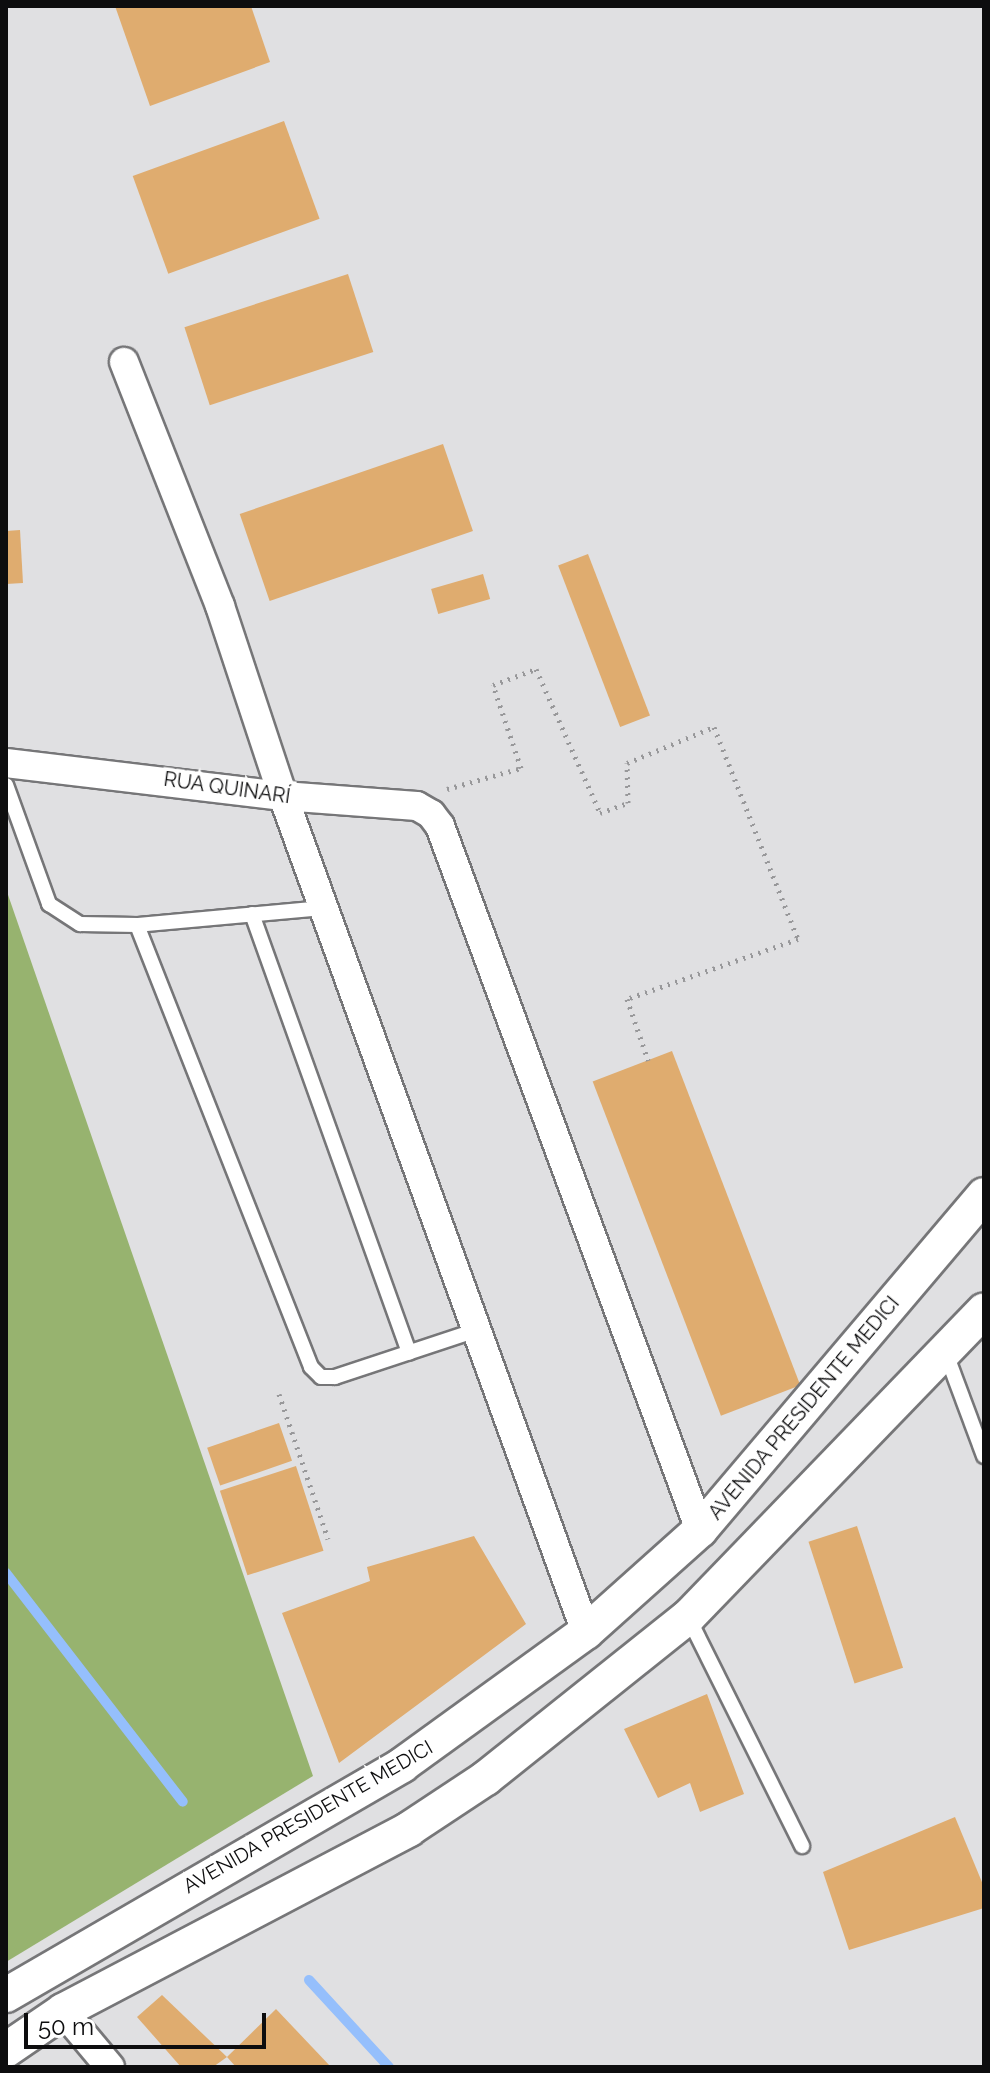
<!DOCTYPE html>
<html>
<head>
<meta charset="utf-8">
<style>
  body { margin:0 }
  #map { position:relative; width:990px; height:2073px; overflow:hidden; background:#e0e0e2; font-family:Raleway,sans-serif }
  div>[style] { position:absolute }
  .forest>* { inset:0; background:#97b36f }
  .stream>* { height:10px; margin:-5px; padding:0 5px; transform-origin:5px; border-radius:5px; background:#95bffc }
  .building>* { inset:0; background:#dfac6f; transform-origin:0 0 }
  .path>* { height:5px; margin-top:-2.5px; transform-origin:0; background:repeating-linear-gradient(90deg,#98989a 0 2px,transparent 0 8px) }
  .roads { filter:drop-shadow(2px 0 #767678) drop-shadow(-2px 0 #767678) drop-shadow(0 2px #767678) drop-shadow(0 -2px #767678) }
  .service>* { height:14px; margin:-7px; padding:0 7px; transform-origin:7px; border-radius:7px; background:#fff }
  .minor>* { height:28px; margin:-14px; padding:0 14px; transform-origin:14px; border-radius:14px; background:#fff }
  .tertiary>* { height:34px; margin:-17px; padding:0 17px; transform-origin:17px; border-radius:17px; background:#fff }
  span { translate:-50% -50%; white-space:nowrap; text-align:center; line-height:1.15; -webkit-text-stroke:7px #fff; paint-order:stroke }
  .street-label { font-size:20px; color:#0d0d0e }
  .frame { position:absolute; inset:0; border:8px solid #0d0d0e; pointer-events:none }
  .scale { position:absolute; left:24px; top:2013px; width:242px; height:36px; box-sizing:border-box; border:4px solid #0d0d0e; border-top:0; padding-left:10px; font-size:24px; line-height:28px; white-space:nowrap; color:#0d0d0e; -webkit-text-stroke:6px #fff; paint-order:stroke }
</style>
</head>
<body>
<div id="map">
  <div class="forest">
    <i style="clip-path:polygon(6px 889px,313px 1776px,6px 1962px)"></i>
  </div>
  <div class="stream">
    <i style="left:6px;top:1573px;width:289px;rotate:52.3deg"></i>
    <i style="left:309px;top:1980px;width:118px;rotate:47.4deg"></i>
  </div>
  <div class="building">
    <i style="clip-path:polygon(115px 6px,251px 6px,270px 62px,150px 106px)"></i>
    <i style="left:284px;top:121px;width:104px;height:161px;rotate:70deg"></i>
    <i style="left:348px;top:274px;width:82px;height:172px;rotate:72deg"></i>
    <i style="left:443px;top:444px;width:92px;height:215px;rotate:71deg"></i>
    <i style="clip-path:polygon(20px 530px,23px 583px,6px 584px,6px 531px)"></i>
    <i style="left:588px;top:554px;width:173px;height:32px;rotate:69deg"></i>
    <i style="left:483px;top:574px;width:26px;height:54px;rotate:74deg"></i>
    <i style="left:672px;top:1051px;width:358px;height:85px;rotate:69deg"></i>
    <i style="left:279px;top:1423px;width:40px;height:76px;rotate:71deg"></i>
    <i style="left:296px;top:1466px;width:89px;height:80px;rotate:72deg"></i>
    <i style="left:857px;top:1526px;width:149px;height:51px;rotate:72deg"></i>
    <i style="clip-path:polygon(474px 1536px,526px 1624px,339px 1763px,282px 1613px,370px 1581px,367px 1567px)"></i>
    <i style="clip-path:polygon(707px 1694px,744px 1794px,700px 1812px,690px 1783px,658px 1798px,624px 1729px)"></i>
    <i style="clip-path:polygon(955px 1817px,984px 1887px,984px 1908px,849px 1950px,823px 1872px)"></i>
    <i style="clip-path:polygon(162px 1995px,227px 2057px,213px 2067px,181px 2067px,137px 2017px)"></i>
    <i style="clip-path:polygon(276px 2009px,331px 2067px,236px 2067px,227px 2057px)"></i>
  </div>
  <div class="path">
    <i style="left:447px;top:789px;width:77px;rotate:-15.8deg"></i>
    <i style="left:521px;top:768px;width:88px;rotate:-108.6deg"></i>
    <i style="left:493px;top:685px;width:46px;rotate:-20.4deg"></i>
    <i style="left:536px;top:669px;width:158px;rotate:66deg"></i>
    <i style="left:600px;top:813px;width:30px;rotate:-20deg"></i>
    <i style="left:628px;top:803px;width:40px;rotate:-91.4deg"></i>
    <i style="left:627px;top:763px;width:94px;rotate:-22.5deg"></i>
    <i style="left:714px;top:727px;width:228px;rotate:68.4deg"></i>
    <i style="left:798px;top:939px;width:181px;rotate:160.7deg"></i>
    <i style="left:627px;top:999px;width:65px;rotate:71deg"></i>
    <i style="left:279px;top:1394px;width:153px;rotate:71.3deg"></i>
  </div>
  <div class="roads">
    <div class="service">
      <i style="left:6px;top:785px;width:127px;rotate:70.1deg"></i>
      <i style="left:49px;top:904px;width:37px;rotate:33deg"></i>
      <i style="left:80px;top:924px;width:57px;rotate:1deg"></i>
      <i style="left:137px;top:925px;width:188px;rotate:-5.2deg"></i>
      <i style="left:252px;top:914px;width:466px;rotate:70.3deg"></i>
      <i style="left:137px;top:925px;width:475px;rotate:68.5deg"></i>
      <i style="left:311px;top:1367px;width:14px;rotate:45deg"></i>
      <i style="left:321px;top:1377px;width:14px"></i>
      <i style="left:335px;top:1377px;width:150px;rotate:-18.3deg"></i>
      <i style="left:945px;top:1351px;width:112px;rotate:69.6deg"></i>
      <i style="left:688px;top:1617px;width:256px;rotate:63.5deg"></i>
    </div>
    <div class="minor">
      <i style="left:124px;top:362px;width:262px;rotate:68.5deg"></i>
      <i style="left:220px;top:606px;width:200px;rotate:71.7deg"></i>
      <i style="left:283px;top:796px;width:889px;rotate:70.08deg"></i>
      <i style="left:6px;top:763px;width:279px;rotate:6.8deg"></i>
      <i style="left:283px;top:796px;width:134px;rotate:4.3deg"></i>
      <i style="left:417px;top:806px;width:16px;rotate:30deg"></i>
      <i style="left:431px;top:814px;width:15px;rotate:53deg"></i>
      <i style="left:440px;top:826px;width:750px;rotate:69.73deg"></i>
      <i style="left:63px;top:2011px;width:73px;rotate:50deg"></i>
    </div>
    <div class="tertiary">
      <i style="left:6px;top:1995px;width:458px;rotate:-30.1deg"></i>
      <i style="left:402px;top:1765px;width:227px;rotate:-35.9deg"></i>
      <i style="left:586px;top:1632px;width:153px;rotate:-41.8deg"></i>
      <i style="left:700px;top:1530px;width:439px;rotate:-49.7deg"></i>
      <i style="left:6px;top:2050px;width:69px;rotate:-34.4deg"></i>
      <i style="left:63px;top:2011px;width:391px;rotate:-27.7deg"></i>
      <i style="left:409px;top:1829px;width:92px;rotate:-33.5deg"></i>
      <i style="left:486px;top:1778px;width:258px;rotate:-38.6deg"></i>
      <i style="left:688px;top:1617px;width:426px;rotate:-46deg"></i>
    </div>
  </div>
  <div class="street-label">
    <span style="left:227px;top:788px;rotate:8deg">RUA QUINARÍ</span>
    <span style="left:804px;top:1408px;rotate:-50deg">AVENIDA PRESIDENTE MEDICI</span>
    <span style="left:308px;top:1817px;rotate:-30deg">AVENIDA PRESIDENTE MEDICI</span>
  </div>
  <div class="frame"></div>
  <div class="scale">50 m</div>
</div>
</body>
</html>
